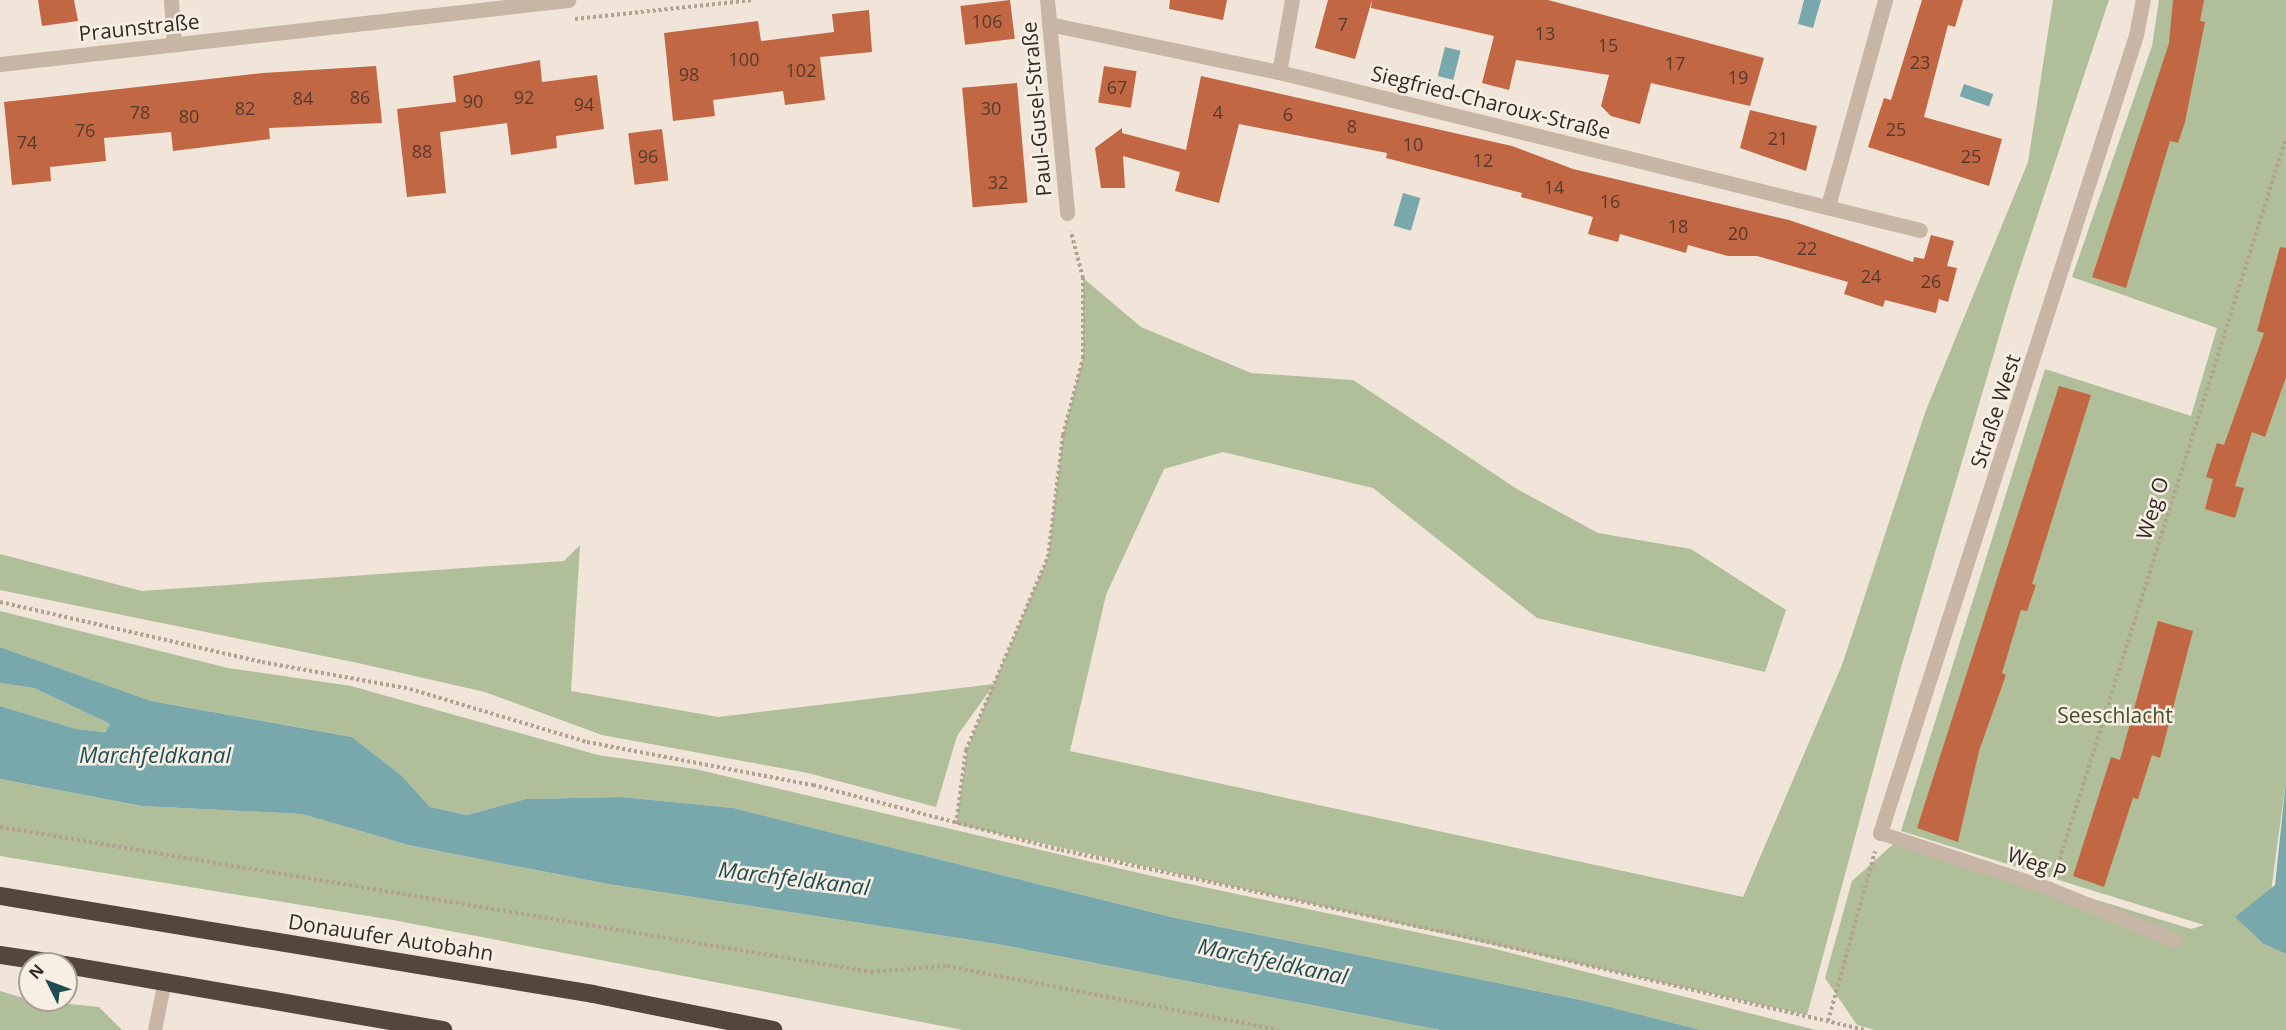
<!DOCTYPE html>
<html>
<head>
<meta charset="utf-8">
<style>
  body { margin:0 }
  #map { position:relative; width:2286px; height:1030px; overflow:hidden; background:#f0e5d8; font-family:"Open Sans",sans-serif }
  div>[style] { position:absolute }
  .green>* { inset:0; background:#b0be99 }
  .water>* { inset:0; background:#78a8ac; transform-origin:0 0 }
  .building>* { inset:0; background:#c26744; transform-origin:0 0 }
  .path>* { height:4px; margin-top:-2px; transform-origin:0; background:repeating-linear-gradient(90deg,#b3a08f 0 3px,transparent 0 6px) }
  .service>* { height:14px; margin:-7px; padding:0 7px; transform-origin:7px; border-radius:7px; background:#c7b6a5 }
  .minor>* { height:15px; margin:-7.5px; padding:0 7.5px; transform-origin:7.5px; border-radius:7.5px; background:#c7b6a5 }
  .motorway>* { height:18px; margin:-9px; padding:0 9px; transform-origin:9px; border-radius:9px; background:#54453d }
  span { translate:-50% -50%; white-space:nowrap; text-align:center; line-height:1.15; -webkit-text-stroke:5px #f8efe4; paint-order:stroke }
  .number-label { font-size:18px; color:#57392e }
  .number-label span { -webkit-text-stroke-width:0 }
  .street-label { font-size:21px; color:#332a26 }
  .park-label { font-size:21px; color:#41502a }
  .water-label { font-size:22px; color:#1d4d53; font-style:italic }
  .north { position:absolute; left:18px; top:952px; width:60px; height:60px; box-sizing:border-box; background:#f8efe4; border:2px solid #a9a098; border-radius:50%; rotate:312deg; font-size:16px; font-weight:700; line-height:24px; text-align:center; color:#332a26 }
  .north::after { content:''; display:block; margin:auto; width:21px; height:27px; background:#1d4d53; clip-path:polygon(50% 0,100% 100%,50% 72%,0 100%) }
</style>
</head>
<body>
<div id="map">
  <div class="green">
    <i style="clip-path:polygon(2053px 0,2109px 0,2013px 289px,1900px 671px,1807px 1015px,956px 824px,967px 750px,992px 687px,957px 736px,936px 807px,808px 773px,602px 735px,485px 692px,358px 663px,0 590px,0 554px,142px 591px,564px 561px,580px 545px,571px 691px,718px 717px,994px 684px,1048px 557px,1063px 435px,1083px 358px,1083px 278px,1141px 327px,1251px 373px,1353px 380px,1517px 489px,1598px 533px,1691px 549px,1786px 610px,1765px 672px,1537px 618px,1373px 488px,1223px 452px,1164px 469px,1106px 595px,1070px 751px,1743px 897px,1842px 665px,1926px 410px,2028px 162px)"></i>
    <i style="clip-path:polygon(2159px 0,2286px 0,2286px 780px,2264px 944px,2286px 954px,2286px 1030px,1875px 1030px,1857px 1025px,1825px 978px,1852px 881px,1899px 839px,2191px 929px,2204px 925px,1901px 831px,2045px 369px,2191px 416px,2217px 328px,2072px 277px,2152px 46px)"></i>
    <i style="clip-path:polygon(0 611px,228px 668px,351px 686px,598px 755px,695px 769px,1152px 876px,1491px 948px,1816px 1030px,1701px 1030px,1586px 1001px,1171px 917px,733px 808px,622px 797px,526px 799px,467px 815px,430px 807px,402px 776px,352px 737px,151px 701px,0 647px)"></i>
    <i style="clip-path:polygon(0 683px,34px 688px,110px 724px,107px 732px,76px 729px,0 706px)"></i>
    <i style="clip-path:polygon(0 779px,142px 806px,302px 814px,408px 845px,608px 884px,997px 944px,1440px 1030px,963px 1030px,393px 920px,0 856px)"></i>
    <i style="clip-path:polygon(0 991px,30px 1000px,99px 1007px,122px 1030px,0 1030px)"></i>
  </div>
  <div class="water">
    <i style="clip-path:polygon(1804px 0,1821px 0,1813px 28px,1798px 24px)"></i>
    <i style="left:1445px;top:47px;width:16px;height:30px;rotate:14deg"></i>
    <i style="left:1964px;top:84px;width:31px;height:13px;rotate:19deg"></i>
    <i style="left:1403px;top:193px;width:18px;height:34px;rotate:16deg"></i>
    <i style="clip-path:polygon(0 647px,151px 701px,352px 737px,402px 776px,430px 807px,467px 815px,526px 799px,622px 797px,733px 808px,1171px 917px,1586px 1001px,1701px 1030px,1440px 1030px,997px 944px,608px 884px,408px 845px,302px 814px,142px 806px,0 779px,0 706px,76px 729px,106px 732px,110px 724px,34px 688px,0 683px)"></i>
    <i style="clip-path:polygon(2286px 780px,2286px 954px,2264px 944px,2235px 917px,2275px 885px)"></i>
  </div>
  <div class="building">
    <i style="clip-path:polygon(38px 0,74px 0,78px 21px,42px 26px)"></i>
    <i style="left:1010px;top:0;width:39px;height:50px;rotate:83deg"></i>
    <i style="clip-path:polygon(1170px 0,1227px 0,1223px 20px,1169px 9px)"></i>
    <i style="clip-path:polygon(1328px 0,1372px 0,1355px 59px,1315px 48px)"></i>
    <i style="clip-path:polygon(1372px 0,1548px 0,1764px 58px,1750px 106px,1651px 83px,1640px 124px,1611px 116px,1601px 106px,1609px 75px,1516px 60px,1509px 90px,1482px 83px,1494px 36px,1371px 8px)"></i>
    <i style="clip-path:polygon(1922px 0,1963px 0,1955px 27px,1948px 25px,1924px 117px,2002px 139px,1989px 186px,1868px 147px,1884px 98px,1891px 100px)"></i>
    <i style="clip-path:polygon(2173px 0,2204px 0,2200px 21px,2205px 22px,2185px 122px,2178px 143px,2170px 141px,2126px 288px,2092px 277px,2169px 43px)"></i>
    <i style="clip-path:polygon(869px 10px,872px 52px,820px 57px,825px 100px,785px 105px,783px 91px,713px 100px,715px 116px,673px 121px,664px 33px,758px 21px,761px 41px,834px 32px,832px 14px)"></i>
    <i style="clip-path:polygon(540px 60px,542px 82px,597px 75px,604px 129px,556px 136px,557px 148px,511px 155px,507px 123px,440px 132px,446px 193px,407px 197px,397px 109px,456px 102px,453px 76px)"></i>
    <i style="clip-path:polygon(376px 66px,382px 123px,269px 128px,270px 139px,173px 151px,171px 132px,104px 138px,106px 161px,50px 167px,51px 181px,12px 185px,4px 102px,263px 73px)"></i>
    <i style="left:1104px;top:66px;width:33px;height:37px;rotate:9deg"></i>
    <i style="clip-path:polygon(1201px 76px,1512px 146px,1573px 169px,1789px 220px,1913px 262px,1914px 257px,1924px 259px,1931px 235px,1954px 241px,1947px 266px,1957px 268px,1948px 302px,1939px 299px,1936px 313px,1885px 300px,1883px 307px,1844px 294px,1848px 282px,1757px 256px,1728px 256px,1688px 245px,1686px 253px,1620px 234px,1618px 242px,1588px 234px,1593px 217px,1521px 197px,1522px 193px,1386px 158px,1387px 153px,1239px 124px,1219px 203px,1175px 191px,1180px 172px,1123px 156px,1125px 188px,1101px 188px,1095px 148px,1122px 128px,1122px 133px,1186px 150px)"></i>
    <i style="left:1017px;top:83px;width:120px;height:55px;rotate:85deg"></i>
    <i style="clip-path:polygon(1750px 110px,1817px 126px,1806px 171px,1740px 148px)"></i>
    <i style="left:662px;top:129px;width:52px;height:34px;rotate:83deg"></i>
    <i style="clip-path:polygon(2280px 247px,2286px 248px,2286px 377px,2265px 437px,2252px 432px,2235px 486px,2244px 488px,2235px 518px,2205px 509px,2213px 479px,2206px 477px,2217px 443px,2224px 445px,2264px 333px,2257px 331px)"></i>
    <i style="clip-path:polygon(2059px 386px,2091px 395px,2032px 584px,2036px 585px,2027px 611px,2021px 610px,2002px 673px,2006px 675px,1979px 751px,1958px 842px,1917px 828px)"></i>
    <i style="clip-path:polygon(2158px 621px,2193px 631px,2160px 758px,2152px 755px,2138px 799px,2133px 798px,2104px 887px,2073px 876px,2111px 757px,2120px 760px)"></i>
  </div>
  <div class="path">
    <i style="left:575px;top:19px;width:179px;rotate:-6.1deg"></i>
    <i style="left:0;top:602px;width:269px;rotate:12.9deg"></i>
    <i style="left:262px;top:662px;width:150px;rotate:10.3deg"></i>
    <i style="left:410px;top:689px;width:185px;rotate:16.7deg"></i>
    <i style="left:587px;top:742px;width:230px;rotate:10.8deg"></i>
    <i style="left:813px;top:785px;width:256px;rotate:14.7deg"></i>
    <i style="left:1061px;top:850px;width:388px;rotate:12.1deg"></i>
    <i style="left:1440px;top:931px;width:435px;rotate:13.1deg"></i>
    <i style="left:956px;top:824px;width:75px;rotate:-82.3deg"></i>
    <i style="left:966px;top:750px;width:210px;rotate:-67deg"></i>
    <i style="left:1048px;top:557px;width:123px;rotate:-83deg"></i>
    <i style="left:1063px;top:435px;width:80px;rotate:-75.4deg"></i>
    <i style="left:1083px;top:358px;width:80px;rotate:-90deg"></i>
    <i style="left:1083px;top:278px;width:48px;rotate:-104.6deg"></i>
    <i style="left:0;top:827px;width:883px;rotate:9.45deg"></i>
    <i style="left:871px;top:972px;width:76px;rotate:-4.5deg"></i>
    <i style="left:947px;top:966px;width:338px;rotate:10.9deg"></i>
    <i style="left:2056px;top:871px;width:768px;rotate:-72.58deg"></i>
    <i style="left:1828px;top:1021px;width:176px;rotate:-74.5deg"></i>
  </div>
  <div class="service">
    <i style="left:1880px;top:833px;width:179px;rotate:18.2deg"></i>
    <i style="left:2050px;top:889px;width:136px;rotate:22.4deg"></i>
    <i style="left:155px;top:1030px;width:50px;rotate:-78.5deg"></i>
  </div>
  <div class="minor">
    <i style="left:171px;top:0;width:44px;rotate:86.1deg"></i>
    <i style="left:1047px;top:0;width:214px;rotate:84.6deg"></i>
    <i style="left:1049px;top:24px;width:235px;rotate:11.8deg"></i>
    <i style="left:1279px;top:72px;width:660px;rotate:13.85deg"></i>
    <i style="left:0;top:64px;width:572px;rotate:-6.43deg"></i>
    <i style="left:1279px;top:72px;width:73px;rotate:-79.8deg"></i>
    <i style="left:1828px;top:206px;width:214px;rotate:-74.5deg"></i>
    <i style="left:1880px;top:833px;width:838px;rotate:-72.21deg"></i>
    <i style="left:2136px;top:35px;width:36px;rotate:-79deg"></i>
  </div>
  <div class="motorway">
    <i style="left:0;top:896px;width:601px;rotate:9.38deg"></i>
    <i style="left:593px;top:994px;width:184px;rotate:11.3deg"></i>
    <i style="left:0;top:955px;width:61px;rotate:8.5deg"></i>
    <i style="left:66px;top:965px;width:383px;rotate:9.8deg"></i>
  </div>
  <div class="number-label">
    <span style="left:987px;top:21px">106</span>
    <span style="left:1343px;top:24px">7</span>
    <span style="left:1545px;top:33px">13</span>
    <span style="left:1608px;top:45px">15</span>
    <span style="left:744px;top:59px">100</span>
    <span style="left:1920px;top:62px">23</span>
    <span style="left:1675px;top:63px">17</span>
    <span style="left:801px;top:70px">102</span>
    <span style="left:689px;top:74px">98</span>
    <span style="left:1738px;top:77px">19</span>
    <span style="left:1117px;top:87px">67</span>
    <span style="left:360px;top:97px">86</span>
    <span style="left:524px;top:97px">92</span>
    <span style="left:303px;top:98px">84</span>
    <span style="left:473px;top:101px">90</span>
    <span style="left:584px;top:104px">94</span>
    <span style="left:245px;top:108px">82</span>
    <span style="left:991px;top:108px">30</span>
    <span style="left:140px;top:112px">78</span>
    <span style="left:1218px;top:112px">4</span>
    <span style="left:1288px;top:114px">6</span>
    <span style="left:189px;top:116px">80</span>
    <span style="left:1352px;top:126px">8</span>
    <span style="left:1896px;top:129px">25</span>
    <span style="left:85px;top:130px">76</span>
    <span style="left:1778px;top:138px">21</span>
    <span style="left:27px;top:142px">74</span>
    <span style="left:1413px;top:144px">10</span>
    <span style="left:422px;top:151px">88</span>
    <span style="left:648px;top:156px">96</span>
    <span style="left:1971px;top:156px">25</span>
    <span style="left:1483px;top:160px">12</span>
    <span style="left:998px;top:182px">32</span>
    <span style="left:1554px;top:187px">14</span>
    <span style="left:1610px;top:201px">16</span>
    <span style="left:1678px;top:226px">18</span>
    <span style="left:1738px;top:233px">20</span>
    <span style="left:1807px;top:248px">22</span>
    <span style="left:1871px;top:276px">24</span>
    <span style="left:1931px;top:281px">26</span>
  </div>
  <div class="street-label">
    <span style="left:139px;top:27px;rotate:-6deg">Praunstraße</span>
    <span style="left:1491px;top:102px;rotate:14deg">Siegfried-Charoux-Straße</span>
    <span style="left:1036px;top:109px;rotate:-95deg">Paul-Gusel-Straße</span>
    <span style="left:1995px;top:411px;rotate:-72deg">Straße West</span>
    <span style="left:2152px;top:508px;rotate:-73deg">Weg O</span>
    <span style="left:2037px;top:863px;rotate:19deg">Weg P</span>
    <span style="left:391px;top:937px;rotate:9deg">Donauufer Autobahn</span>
  </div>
  <div class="park-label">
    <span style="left:2115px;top:715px">Seeschlacht</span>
  </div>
  <div class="water-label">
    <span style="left:155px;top:755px">Marchfeldkanal</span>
    <span style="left:794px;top:878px;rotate:7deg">Marchfeldkanal</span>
    <span style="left:1273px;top:961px;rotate:12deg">Marchfeldkanal</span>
  </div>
  <div class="north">N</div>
</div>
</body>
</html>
